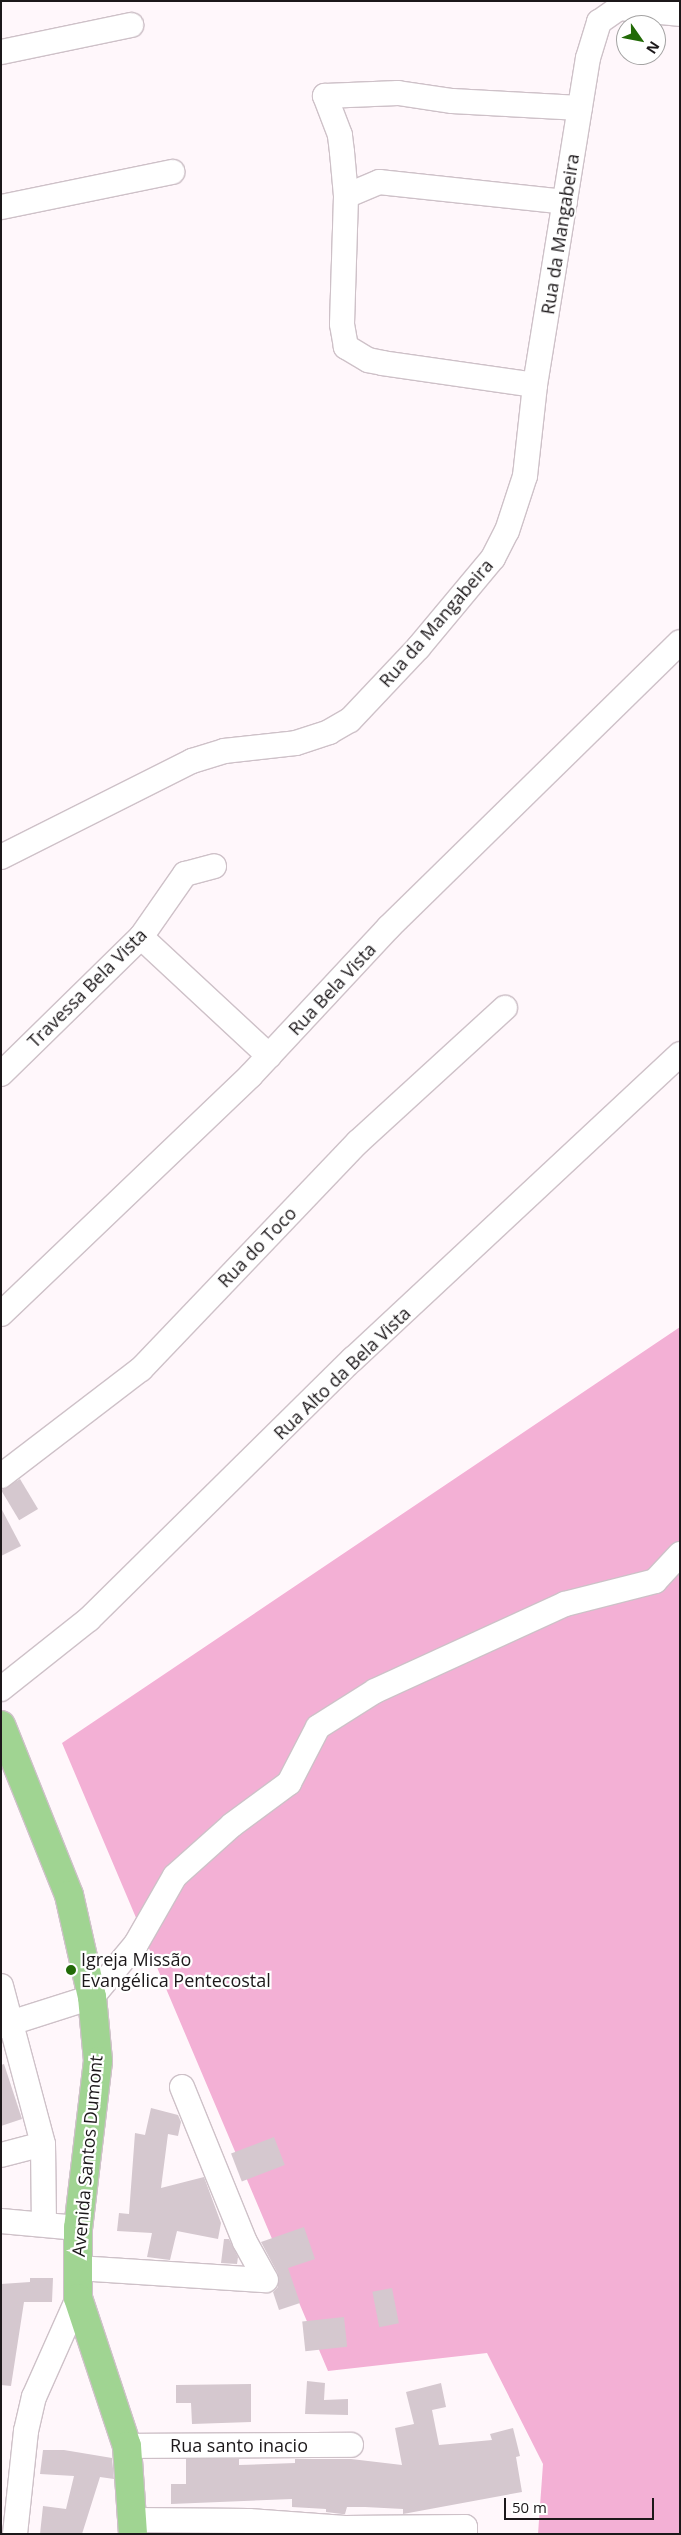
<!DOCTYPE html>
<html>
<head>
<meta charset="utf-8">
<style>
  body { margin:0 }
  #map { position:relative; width:681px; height:2535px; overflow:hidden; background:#fff7fb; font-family:"Open Sans",sans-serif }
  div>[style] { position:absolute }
  .green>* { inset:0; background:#f3b0d5 }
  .building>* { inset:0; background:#d5c8cf; transform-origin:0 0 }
  .roads { filter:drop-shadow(1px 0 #cec1c8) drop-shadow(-1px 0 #cec1c8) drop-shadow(0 1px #cec1c8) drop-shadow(0 -1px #cec1c8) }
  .street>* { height:24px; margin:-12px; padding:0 12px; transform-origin:12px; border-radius:12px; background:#fff }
  .primary>* { height:28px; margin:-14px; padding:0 14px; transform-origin:14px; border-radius:14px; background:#a0d492 }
  .dots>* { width:14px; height:14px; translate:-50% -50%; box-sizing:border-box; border:2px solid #fff; border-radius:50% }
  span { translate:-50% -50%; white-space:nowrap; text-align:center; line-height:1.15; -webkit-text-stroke:4.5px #fff; paint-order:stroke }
  .street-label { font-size:18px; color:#1c181a }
  .poi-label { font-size:18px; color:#1c181a }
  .left { translate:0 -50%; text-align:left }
  .frame { position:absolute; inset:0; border:2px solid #1c181a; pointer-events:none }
  .north { position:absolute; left:616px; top:15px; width:50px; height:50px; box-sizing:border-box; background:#fff; border:1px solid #a4a3a3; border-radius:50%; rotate:123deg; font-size:14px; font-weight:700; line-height:20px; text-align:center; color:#1c181a }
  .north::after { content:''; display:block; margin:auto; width:18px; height:22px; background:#226a07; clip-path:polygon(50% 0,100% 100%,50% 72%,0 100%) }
  .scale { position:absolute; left:504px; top:2498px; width:150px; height:22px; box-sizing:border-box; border:2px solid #1c181a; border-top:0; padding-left:6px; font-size:15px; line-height:18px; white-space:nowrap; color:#1c181a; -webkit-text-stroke:4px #fff; paint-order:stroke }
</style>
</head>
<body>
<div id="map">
  <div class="green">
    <i style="clip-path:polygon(680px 1327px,680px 2534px,538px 2534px,543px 2464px,487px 2353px,328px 2371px,62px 1743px)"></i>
  </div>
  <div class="building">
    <i style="left:20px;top:1479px;width:35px;height:22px;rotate:59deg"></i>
    <i style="clip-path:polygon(1px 1508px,21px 1546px,1px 1556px)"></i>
    <i style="clip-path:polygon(4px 2064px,22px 2119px,1px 2126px,1px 2065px)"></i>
    <i style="clip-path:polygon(151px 2108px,178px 2115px,181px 2122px,178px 2136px,168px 2134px,161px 2188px,204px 2177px,221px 2223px,218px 2239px,177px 2231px,170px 2260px,147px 2257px,152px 2233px,117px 2231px,119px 2213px,129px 2214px,135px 2133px,145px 2135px)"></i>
    <i style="left:274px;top:2137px;width:30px;height:46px;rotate:69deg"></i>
    <i style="clip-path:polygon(304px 2227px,315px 2259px,288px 2268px,300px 2303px,279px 2310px,273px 2292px,278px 2287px,278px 2274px,261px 2242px)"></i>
    <i style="clip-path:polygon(224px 2239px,229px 2239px,238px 2257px,237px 2264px,221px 2263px)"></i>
    <i style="clip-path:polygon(30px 2278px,53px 2278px,52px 2302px,24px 2302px,11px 2386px,1px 2385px,1px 2284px,30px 2282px)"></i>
    <i style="left:392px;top:2288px;width:36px;height:20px;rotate:79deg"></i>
    <i style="left:344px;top:2317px;width:30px;height:42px;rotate:84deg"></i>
    <i style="clip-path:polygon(307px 2381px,325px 2383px,324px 2400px,348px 2399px,348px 2415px,305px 2414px)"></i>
    <i style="clip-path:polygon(441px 2383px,446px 2407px,432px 2410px,439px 2445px,492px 2440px,490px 2434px,513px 2428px,520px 2456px,516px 2457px,522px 2492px,403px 2514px,403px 2509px,365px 2507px,347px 2507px,345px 2514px,342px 2514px,326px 2512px,326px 2509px,292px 2507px,292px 2499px,171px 2504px,171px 2484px,186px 2484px,186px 2459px,239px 2459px,239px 2465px,295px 2463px,295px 2459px,351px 2459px,402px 2465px,395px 2428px,414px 2424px,406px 2392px)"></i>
    <i style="clip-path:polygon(251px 2384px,251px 2422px,192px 2424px,191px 2403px,176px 2403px,176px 2385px)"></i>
    <i style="clip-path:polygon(43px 2450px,64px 2450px,112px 2458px,114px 2479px,100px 2477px,82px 2534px,40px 2534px,43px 2506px,66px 2509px,74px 2476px,40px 2474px)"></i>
  </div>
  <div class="roads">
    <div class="street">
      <i style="left:1px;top:52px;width:133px;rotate:-11.7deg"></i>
      <i style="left:346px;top:196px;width:36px;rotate:-23deg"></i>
      <i style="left:379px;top:182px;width:187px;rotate:6.1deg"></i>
      <i style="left:1px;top:207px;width:175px;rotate:-11.6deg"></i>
      <i style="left:535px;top:385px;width:154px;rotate:-171.8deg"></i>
      <i style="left:383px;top:363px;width:15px;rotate:-169deg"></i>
      <i style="left:368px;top:360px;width:26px;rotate:-149deg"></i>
      <i style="left:346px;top:347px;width:23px;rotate:-100deg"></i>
      <i style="left:342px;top:324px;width:128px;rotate:-88.2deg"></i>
      <i style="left:346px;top:196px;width:44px;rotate:-95.2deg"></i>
      <i style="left:342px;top:152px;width:17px;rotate:-97deg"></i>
      <i style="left:340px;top:135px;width:42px;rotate:-111deg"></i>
      <i style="left:325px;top:96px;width:73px;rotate:-2.4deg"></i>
      <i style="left:398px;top:93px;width:55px;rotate:8.4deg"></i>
      <i style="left:452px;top:101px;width:128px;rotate:3.1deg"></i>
      <i style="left:1px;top:857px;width:214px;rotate:-26.7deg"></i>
      <i style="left:192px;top:761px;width:34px;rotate:-17deg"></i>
      <i style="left:224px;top:751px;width:72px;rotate:-6.3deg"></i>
      <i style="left:296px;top:743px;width:35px;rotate:-18deg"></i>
      <i style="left:329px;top:732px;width:24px;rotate:-30deg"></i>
      <i style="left:350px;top:720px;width:99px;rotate:-46.6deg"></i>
      <i style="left:418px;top:648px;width:117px;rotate:-50.2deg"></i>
      <i style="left:493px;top:558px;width:30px;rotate:-63deg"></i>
      <i style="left:507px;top:531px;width:58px;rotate:-71.9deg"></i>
      <i style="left:525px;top:476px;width:92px;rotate:-83.7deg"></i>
      <i style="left:535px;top:385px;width:331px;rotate:-80.8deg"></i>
      <i style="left:588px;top:58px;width:38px;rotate:-73deg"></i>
      <i style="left:599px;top:22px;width:24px;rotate:-35deg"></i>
      <i style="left:619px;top:8px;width:61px;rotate:5.6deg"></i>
      <i style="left:141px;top:937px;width:175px;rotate:42.9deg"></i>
      <i style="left:1px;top:1074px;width:196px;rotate:-44.4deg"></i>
      <i style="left:141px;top:937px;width:77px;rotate:-55.1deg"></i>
      <i style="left:185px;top:874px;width:30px;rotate:-15deg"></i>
      <i style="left:1px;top:1314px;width:346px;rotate:-43.7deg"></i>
      <i style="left:251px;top:1075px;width:202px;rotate:-47deg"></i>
      <i style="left:389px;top:927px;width:407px;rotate:-44.4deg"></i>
      <i style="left:1px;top:1476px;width:176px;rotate:-37.4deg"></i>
      <i style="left:141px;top:1369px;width:314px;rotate:-46.3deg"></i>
      <i style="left:358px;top:1142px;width:199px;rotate:-42.4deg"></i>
      <i style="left:1px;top:1689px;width:112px;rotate:-38.5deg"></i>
      <i style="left:89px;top:1619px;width:371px;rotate:-44.6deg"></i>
      <i style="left:353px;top:1359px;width:447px;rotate:-43deg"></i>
      <i style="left:1px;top:1986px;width:163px;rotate:75.1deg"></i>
      <i style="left:43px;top:2144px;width:80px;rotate:89.3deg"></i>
      <i style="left:1px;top:2026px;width:96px;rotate:-17.7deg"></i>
      <i style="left:92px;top:1997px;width:69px;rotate:-50.3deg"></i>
      <i style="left:136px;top:1944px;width:78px;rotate:-60.2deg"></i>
      <i style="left:175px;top:1876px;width:76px;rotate:-41.8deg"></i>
      <i style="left:232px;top:1825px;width:71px;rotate:-36.4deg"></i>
      <i style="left:289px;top:1783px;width:63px;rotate:-62.6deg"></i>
      <i style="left:318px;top:1727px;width:67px;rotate:-32.3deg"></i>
      <i style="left:375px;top:1691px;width:209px;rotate:-24.6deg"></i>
      <i style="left:565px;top:1604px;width:93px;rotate:-14.3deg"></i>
      <i style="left:655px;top:1581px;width:37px;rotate:-47deg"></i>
      <i style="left:182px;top:2087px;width:167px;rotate:67.9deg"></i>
      <i style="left:245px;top:2242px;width:43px;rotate:61.1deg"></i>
      <i style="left:1px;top:2155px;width:43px;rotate:-14.7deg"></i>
      <i style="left:1px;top:2221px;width:77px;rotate:5.2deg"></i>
      <i style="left:78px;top:2268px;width:188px;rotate:3.7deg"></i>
      <i style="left:127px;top:2446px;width:224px;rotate:-0.3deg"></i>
      <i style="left:133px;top:2520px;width:116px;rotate:0.5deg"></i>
      <i style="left:249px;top:2521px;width:96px;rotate:4.2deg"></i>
      <i style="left:345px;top:2528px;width:120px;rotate:-0.5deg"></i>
      <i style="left:465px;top:2527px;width:7px;rotate:90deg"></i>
      <i style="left:15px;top:2534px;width:104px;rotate:-83.9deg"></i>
      <i style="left:26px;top:2431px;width:35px;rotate:-77deg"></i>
      <i style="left:34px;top:2397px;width:108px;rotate:-66deg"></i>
    </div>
    <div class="primary">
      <i style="left:1px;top:1725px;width:183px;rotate:68.2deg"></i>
      <i style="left:69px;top:1895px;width:105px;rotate:77.3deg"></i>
      <i style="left:92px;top:1997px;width:64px;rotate:84.6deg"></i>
      <i style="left:98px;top:2061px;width:168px;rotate:96.8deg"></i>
      <i style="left:78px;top:2228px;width:70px;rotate:90deg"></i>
      <i style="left:78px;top:2298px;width:156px;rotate:71.7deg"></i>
      <i style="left:127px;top:2446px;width:88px;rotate:86.1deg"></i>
    </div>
  </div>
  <div class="dots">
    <i style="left:71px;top:1970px;background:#226a07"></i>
  </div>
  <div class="street-label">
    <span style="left:560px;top:234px;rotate:-81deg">Rua da Mangabeira</span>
    <span style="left:436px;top:623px;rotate:-49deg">Rua da Mangabeira</span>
    <span style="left:87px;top:988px;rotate:-45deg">Travessa Bela Vista</span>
    <span style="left:332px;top:989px;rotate:-47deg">Rua Bela Vista</span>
    <span style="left:257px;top:1247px;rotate:-46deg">Rua do Toco</span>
    <span style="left:342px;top:1373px;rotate:-44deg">Rua Alto da Bela Vista</span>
    <span style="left:87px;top:2156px;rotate:-85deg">Avenida Santos Dumont</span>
    <span style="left:239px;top:2445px">Rua santo inacio</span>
  </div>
  <div class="poi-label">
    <span class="left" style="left:81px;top:1970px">Igreja Missão<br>Evangélica Pentecostal</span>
  </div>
  <div class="frame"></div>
  <div class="north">N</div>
  <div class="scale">50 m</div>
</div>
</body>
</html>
